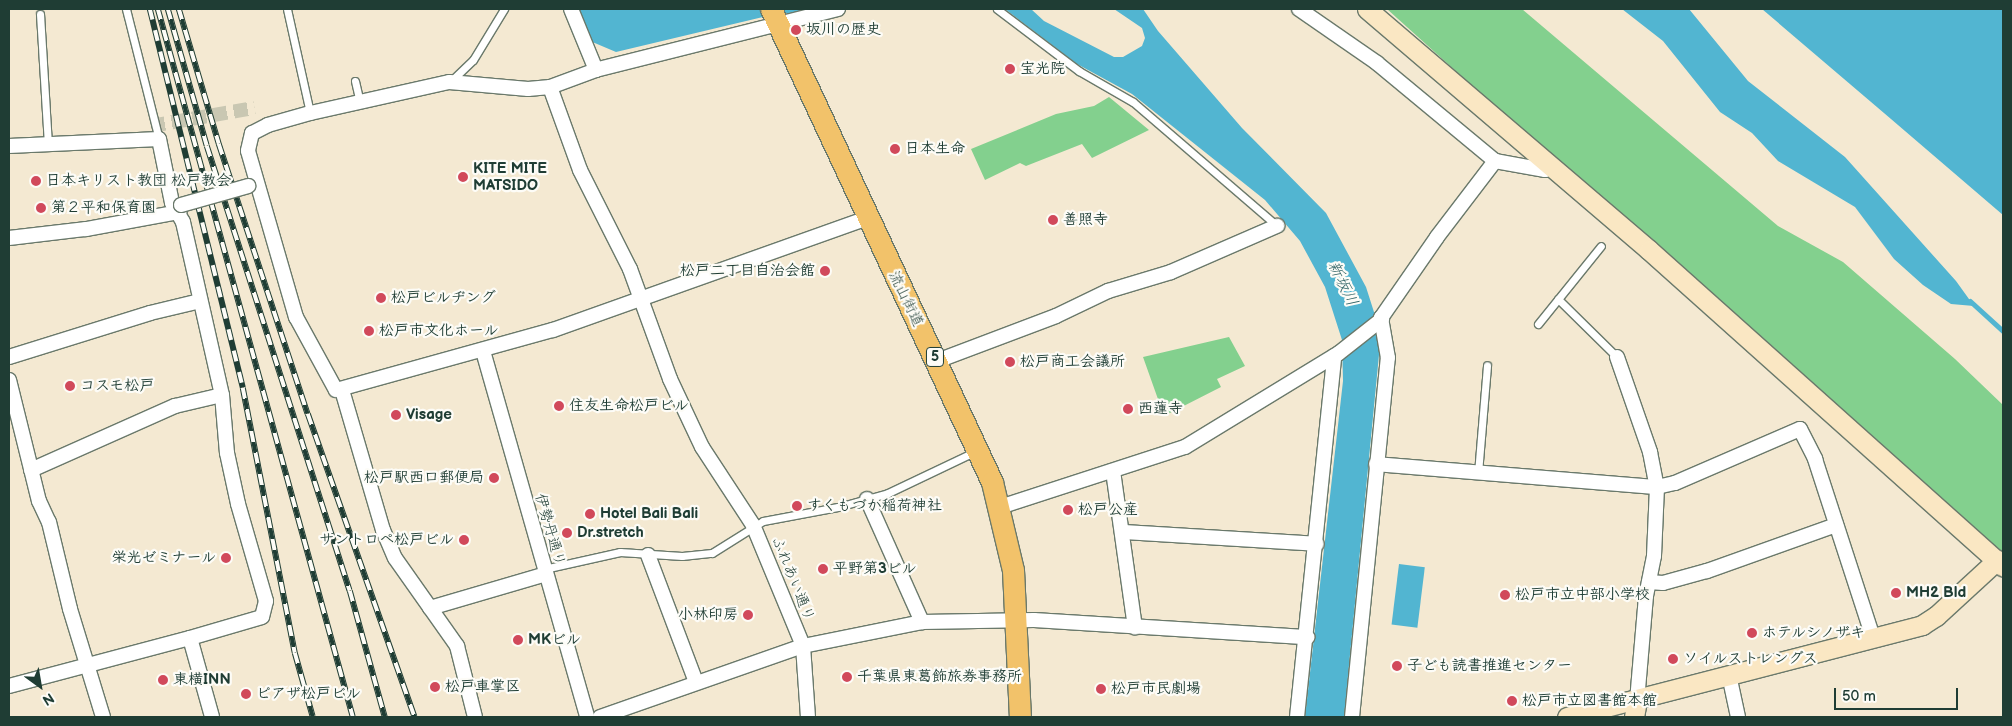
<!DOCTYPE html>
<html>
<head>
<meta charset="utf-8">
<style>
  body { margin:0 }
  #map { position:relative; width:2012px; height:726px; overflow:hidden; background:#f4e9d2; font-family:"Balsamiq Sans","Klee One",sans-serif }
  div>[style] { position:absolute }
  .green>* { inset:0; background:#83d08e }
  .water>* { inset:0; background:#52b5d1; transform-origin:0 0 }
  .stream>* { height:5px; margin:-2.5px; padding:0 2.5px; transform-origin:2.5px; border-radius:2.5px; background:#52b5d1 }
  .street-tunnel>* { height:14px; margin-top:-7px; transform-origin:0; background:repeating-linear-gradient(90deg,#c9c7b2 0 14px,transparent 0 21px) }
  .roads { filter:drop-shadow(1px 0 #6a796b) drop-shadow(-1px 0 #6a796b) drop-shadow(0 1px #6a796b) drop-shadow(0 -1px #6a796b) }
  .lane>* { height:7px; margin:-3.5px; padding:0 3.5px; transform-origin:3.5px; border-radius:3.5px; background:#fff }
  .street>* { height:14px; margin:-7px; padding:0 7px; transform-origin:7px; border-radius:7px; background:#fff }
  .secondary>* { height:19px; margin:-9.5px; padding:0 9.5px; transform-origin:9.5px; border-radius:9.5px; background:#fae7c3 }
  .primary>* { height:21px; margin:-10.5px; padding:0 10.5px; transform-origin:10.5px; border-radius:10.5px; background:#f2c26a }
  .rail>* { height:5.5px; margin-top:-2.75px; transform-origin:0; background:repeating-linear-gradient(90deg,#fdfcf7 0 11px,#1f3d34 0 22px); box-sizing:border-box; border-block:1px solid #1f3d34 }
  .bridges { filter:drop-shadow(1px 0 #6a796b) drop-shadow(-1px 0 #6a796b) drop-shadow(0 1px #6a796b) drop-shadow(0 -1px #6a796b) }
  .street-bridge>* { height:14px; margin:-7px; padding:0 7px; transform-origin:7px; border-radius:7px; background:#fff }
  .dots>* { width:14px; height:14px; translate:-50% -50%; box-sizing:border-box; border:2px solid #fdfcf7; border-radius:50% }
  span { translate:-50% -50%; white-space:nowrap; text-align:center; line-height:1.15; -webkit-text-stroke:4.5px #fdfcf7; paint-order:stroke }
  .shield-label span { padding:1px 4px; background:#fdfcf7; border:1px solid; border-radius:4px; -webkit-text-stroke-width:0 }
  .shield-label { font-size:14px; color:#1f3d34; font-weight:700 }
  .poi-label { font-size:15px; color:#1f3d34; font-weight:700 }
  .left { translate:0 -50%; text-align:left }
  .right { translate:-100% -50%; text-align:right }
  .street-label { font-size:15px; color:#1f3d34 }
  .water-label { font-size:16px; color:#2e6163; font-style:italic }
  .frame { position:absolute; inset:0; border:10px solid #1f3d34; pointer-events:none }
  .north { position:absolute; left:15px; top:661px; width:50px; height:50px; -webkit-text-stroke:4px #fdfcf7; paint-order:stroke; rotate:148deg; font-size:14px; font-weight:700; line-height:20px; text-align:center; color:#1f3d34 }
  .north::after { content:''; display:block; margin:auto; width:18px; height:22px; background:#1f3d34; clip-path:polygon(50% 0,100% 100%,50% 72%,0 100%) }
  .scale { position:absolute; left:1834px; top:688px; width:124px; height:22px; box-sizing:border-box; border:2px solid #1f3d34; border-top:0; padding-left:6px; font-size:15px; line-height:18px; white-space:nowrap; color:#1f3d34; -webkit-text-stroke:4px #fdfcf7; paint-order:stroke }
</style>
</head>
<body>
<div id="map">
  <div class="green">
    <i style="clip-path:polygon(1387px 9px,1522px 9px,1778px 226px,1843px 262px,1955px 359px,2003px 405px,2003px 565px)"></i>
    <i style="clip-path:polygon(1109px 97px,1149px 130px,1092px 158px,1082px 144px,1026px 166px,1020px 163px,985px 180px,971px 149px,1056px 114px,1094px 106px)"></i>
    <i style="clip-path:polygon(1229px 337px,1245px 366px,1217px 379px,1221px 387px,1164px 416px,1143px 357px)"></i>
  </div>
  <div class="water">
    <i style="clip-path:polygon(577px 9px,818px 9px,767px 16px,616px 52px,590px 41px)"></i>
    <i style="clip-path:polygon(1005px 9px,1031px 9px,1044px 21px,1114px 57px,1123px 57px,1142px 46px,1145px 38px,1142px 28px,1114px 9px,1143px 9px,1158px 31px,1242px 128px,1326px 213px,1366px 287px,1381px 334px,1344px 717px,1305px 717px,1343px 381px,1342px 340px,1325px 287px,1300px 241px,1265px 200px,1132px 94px,1077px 64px)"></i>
    <i style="clip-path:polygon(1622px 9px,1689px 9px,1748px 81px,1845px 157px,1956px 281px,1974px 306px,1951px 304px,1923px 285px,1894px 259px,1855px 207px,1778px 161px,1752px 133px,1720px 112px,1663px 41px)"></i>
    <i style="clip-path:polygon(1762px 9px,2003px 9px,2003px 215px,1891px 119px)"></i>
    <i style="left:1399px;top:564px;width:26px;height:61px;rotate:7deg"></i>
  </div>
  <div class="stream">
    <i style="left:1970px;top:301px;width:45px;rotate:42.3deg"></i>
  </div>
  <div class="street-tunnel">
    <i style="left:151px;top:126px;width:105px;rotate:-9.9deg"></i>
  </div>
  <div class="roads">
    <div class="lane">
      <i style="left:126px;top:9px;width:134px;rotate:75.8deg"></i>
      <i style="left:287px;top:9px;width:107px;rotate:77.5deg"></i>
      <i style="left:997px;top:9px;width:103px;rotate:37.1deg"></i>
      <i style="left:1079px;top:71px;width:62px;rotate:29.9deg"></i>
      <i style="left:1133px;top:102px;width:190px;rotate:40.7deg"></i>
      <i style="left:40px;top:14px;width:131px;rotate:86.5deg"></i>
      <i style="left:355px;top:81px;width:22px;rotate:77deg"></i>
      <i style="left:451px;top:81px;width:30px;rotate:-44deg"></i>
      <i style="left:473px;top:60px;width:60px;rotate:-58.7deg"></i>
      <i style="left:1558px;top:299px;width:83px;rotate:44.5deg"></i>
      <i style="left:1538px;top:324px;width:100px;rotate:-51.1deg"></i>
      <i style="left:1478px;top:473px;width:108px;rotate:-85.2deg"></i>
      <i style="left:544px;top:569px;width:78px;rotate:-12.6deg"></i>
      <i style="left:620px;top:552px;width:62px;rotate:3.7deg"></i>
      <i style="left:682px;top:556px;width:30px;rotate:-6deg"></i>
      <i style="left:712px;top:553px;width:60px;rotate:-32.1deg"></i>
      <i style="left:763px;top:521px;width:76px;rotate:-10.6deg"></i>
      <i style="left:838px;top:507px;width:52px;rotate:-15.6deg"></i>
      <i style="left:888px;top:493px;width:98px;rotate:-25.5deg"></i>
    </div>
    <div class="street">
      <i style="left:571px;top:9px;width:66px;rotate:67.7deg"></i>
      <i style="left:838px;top:9px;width:250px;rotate:165.9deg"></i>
      <i style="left:596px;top:70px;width:49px;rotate:159.7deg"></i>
      <i style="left:550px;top:87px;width:22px;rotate:175deg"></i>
      <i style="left:528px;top:89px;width:79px;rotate:-174.9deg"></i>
      <i style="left:449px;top:82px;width:142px;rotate:167.4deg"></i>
      <i style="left:310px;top:113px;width:44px;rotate:164.1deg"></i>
      <i style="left:268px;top:125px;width:18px;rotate:153deg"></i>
      <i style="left:252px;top:133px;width:18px;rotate:103deg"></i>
      <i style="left:248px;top:151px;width:173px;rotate:73.9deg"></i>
      <i style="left:296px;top:317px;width:83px;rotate:61.3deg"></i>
      <i style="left:336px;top:390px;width:225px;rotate:-15.5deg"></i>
      <i style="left:553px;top:330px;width:334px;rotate:-19.6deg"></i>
      <i style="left:1299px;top:9px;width:95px;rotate:34.7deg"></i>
      <i style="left:1377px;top:63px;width:153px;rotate:39.7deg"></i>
      <i style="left:550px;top:87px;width:88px;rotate:70.1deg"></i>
      <i style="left:580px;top:170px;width:111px;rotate:63.2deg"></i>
      <i style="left:630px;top:269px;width:117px;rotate:70deg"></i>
      <i style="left:670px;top:379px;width:75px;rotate:64.8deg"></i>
      <i style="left:702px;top:447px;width:93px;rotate:56.8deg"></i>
      <i style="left:753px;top:525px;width:131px;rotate:67.5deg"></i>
      <i style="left:803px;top:646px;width:121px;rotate:-11.4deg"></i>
      <i style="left:922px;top:622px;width:112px;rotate:-1deg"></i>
      <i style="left:1034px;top:620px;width:274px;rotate:3.6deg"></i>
      <i style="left:9px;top:146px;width:150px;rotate:-2.7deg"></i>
      <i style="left:159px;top:139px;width:65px;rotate:78.5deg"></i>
      <i style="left:172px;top:203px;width:22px;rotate:60deg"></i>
      <i style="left:183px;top:222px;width:177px;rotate:77.3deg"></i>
      <i style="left:222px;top:395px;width:58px;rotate:85.1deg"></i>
      <i style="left:227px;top:453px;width:52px;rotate:77.8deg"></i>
      <i style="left:238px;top:504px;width:101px;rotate:73.9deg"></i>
      <i style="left:266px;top:601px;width:16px;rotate:104deg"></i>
      <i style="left:262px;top:617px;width:75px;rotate:163.7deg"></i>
      <i style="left:190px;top:638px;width:82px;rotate:74.4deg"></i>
      <i style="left:9px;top:238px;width:78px;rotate:-6.7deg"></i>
      <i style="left:86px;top:229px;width:95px;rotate:-10.4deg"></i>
      <i style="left:483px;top:351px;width:380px;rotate:74.1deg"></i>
      <i style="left:9px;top:357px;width:148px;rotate:-17.3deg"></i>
      <i style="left:150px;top:313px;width:51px;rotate:-13.5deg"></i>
      <i style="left:1617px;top:357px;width:101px;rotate:70.8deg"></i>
      <i style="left:1650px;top:452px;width:36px;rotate:79deg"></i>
      <i style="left:1657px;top:487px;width:18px;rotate:-13deg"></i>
      <i style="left:1675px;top:483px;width:136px;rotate:-23.4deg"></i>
      <i style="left:1800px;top:429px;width:34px;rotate:63deg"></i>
      <i style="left:1815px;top:459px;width:188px;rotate:72deg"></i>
      <i style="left:937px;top:361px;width:127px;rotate:-20.7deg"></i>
      <i style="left:1056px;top:316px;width:58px;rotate:-25.7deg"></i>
      <i style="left:1108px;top:291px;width:66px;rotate:-16.8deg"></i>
      <i style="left:1171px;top:272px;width:116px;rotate:-23.5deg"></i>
      <i style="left:9px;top:380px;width:125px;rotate:76.1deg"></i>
      <i style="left:39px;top:501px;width:23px;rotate:65deg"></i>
      <i style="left:49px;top:522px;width:89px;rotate:76.4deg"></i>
      <i style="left:70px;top:609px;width:113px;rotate:73deg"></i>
      <i style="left:342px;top:390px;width:146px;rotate:73.7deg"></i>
      <i style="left:383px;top:530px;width:30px;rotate:67deg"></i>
      <i style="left:395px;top:558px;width:108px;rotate:54.8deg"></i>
      <i style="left:457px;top:646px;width:73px;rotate:75.8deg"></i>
      <i style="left:1376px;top:464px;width:282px;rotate:4.7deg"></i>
      <i style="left:1657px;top:487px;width:69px;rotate:92.5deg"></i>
      <i style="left:1654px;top:556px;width:41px;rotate:101.3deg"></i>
      <i style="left:1646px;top:596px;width:104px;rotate:94.9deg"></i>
      <i style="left:31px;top:470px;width:158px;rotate:-24deg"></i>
      <i style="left:175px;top:406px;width:48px;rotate:-13.2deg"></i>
      <i style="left:1113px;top:471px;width:158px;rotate:82deg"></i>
      <i style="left:867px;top:499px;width:135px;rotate:65.9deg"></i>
      <i style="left:1000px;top:507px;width:194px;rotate:-18deg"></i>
      <i style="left:1185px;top:447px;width:180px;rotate:-31.4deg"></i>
      <i style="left:1339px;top:353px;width:55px;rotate:-38.3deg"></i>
      <i style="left:1123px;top:532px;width:194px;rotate:3.5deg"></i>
      <i style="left:648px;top:555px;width:136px;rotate:69.3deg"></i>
      <i style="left:1649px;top:582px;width:14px;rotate:4deg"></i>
      <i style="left:1663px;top:583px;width:46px;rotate:-15.3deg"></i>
      <i style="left:1707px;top:571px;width:137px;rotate:-19.6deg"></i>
      <i style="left:430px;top:608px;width:121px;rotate:-16.3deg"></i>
      <i style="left:1729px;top:675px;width:43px;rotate:77.9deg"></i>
      <i style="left:9px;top:686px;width:187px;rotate:-14.9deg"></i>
      <i style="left:600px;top:717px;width:215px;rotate:-19.3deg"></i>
      <i style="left:803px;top:646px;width:71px;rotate:86deg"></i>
      <i style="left:1297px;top:717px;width:363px;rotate:-84.1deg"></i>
      <i style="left:1352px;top:717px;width:361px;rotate:-84.3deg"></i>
      <i style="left:1388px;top:358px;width:41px;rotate:-99.9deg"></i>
      <i style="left:1381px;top:318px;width:98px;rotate:-55.3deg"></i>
      <i style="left:1437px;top:237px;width:96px;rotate:-52.7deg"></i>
      <i style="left:1495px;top:161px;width:51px;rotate:10.2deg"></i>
      <i style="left:1545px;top:170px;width:7px;rotate:-45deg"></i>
    </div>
    <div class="secondary">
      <i style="left:1367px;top:9px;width:371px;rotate:40.5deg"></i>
      <i style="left:1649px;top:250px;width:475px;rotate:41.8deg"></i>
      <i style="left:1567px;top:717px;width:367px;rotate:-14.5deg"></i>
      <i style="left:1922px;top:625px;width:17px;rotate:-33deg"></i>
      <i style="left:1936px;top:616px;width:83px;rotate:-42.6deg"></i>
      <i style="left:1634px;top:717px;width:17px;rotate:-80deg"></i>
    </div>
    <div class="primary">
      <i style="left:771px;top:9px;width:522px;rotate:64.96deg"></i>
      <i style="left:992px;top:482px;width:90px;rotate:76.6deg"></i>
      <i style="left:1013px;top:570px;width:147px;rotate:87.3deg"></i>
    </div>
  </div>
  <div class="rail">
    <i style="left:150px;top:9px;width:390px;rotate:76.2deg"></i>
    <i style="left:243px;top:388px;width:270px;rotate:78.9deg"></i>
    <i style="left:295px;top:653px;width:66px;rotate:74.3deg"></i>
    <i style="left:158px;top:9px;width:734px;rotate:74.6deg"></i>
    <i style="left:168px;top:9px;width:142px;rotate:74.1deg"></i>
    <i style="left:207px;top:146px;width:467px;rotate:72.2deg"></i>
    <i style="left:350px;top:591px;width:131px;rotate:74.5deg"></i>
    <i style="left:179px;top:9px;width:141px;rotate:73.5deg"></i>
    <i style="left:219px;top:144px;width:284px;rotate:71.8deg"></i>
    <i style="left:308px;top:414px;width:321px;rotate:70.6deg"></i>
  </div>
  <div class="bridges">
    <div class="street-bridge">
      <i style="left:181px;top:205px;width:70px;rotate:-15.8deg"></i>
    </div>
  </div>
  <div class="dots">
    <i style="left:796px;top:30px;background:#d1495b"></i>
    <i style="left:1010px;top:69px;background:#d1495b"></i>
    <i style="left:895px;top:149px;background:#d1495b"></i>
    <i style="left:463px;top:177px;background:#d1495b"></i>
    <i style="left:36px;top:181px;background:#d1495b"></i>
    <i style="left:41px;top:208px;background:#d1495b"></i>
    <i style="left:1053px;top:220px;background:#d1495b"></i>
    <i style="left:825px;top:271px;background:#d1495b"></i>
    <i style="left:381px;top:298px;background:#d1495b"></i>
    <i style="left:369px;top:331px;background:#d1495b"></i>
    <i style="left:1010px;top:362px;background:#d1495b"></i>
    <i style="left:70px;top:386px;background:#d1495b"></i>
    <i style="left:559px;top:406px;background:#d1495b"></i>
    <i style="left:1128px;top:409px;background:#d1495b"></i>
    <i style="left:396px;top:415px;background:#d1495b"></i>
    <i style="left:494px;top:478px;background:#d1495b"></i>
    <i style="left:797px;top:506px;background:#d1495b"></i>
    <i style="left:1068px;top:510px;background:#d1495b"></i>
    <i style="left:590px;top:514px;background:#d1495b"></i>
    <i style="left:567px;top:533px;background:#d1495b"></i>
    <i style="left:464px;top:540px;background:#d1495b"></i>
    <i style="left:226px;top:558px;background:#d1495b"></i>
    <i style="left:823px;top:569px;background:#d1495b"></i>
    <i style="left:1896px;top:593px;background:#d1495b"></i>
    <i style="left:1505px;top:595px;background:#d1495b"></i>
    <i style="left:748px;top:615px;background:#d1495b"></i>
    <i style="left:1752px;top:633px;background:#d1495b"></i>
    <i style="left:518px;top:640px;background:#d1495b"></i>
    <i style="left:1673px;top:659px;background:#d1495b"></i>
    <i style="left:1397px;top:666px;background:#d1495b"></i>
    <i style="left:847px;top:677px;background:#d1495b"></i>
    <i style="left:163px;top:680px;background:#d1495b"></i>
    <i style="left:435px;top:687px;background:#d1495b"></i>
    <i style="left:1101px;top:689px;background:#d1495b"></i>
    <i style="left:246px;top:694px;background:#d1495b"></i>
    <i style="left:1512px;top:701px;background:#d1495b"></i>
  </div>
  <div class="shield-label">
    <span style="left:935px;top:357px">5</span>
  </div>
  <div class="poi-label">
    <span class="left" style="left:806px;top:30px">坂川の歴史</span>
    <span class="left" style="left:1020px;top:69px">宝光院</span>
    <span class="left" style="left:905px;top:149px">日本生命</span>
    <span class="left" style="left:473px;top:177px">KITE MITE<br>MATSIDO</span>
    <span class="left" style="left:46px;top:181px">日本キリスト教団 松戸教会</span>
    <span class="left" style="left:51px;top:208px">第２平和保育園</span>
    <span class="left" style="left:1063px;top:220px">善照寺</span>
    <span class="right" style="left:815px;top:271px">松戸二丁目自治会館</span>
    <span class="left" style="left:391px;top:298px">松戸ビルヂング</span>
    <span class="left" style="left:379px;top:331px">松戸市文化ホール</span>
    <span class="left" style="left:1020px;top:362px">松戸商工会議所</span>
    <span class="left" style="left:80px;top:386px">コスモ松戸</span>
    <span class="left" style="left:569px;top:406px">住友生命松戸ビル</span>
    <span class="left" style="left:1138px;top:409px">西蓮寺</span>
    <span class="left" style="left:406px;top:415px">Visage</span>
    <span class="right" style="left:484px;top:478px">松戸駅西口郵便局</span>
    <span class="left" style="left:807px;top:506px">すくもづか稲荷神社</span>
    <span class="left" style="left:1078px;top:510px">松戸公産</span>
    <span class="left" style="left:600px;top:514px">Hotel Bali Bali</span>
    <span class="left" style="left:577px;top:533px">Dr.stretch</span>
    <span class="right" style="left:454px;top:540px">サントロペ松戸ビル</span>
    <span class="right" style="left:216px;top:558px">栄光ゼミナール</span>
    <span class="left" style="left:833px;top:569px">平野第3ビル</span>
    <span class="left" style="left:1906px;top:593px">MH2 Bld</span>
    <span class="left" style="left:1515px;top:595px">松戸市立中部小学校</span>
    <span class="right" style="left:738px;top:615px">小林印房</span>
    <span class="left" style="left:1762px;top:633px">ホテルシノザキ</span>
    <span class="left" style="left:528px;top:640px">MKビル</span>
    <span class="left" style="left:1683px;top:659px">ソイルストレングス</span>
    <span class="left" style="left:1407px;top:666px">子ども読書推進センター</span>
    <span class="left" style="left:857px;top:677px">千葉県東葛飾旅券事務所</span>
    <span class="left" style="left:173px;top:680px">東横INN</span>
    <span class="left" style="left:445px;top:687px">松戸車掌区</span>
    <span class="left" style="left:1111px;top:689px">松戸市民劇場</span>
    <span class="left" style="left:256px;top:694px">ピアザ松戸ビル</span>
    <span class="left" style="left:1522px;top:701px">松戸市立図書館本館</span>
  </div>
  <div class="street-label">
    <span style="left:906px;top:299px;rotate:64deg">流山街道</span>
    <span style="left:550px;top:530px;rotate:74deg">伊勢丹通り</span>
    <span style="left:793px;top:579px;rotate:68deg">ふれあい通り</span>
  </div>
  <div class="water-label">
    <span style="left:1342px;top:284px;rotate:64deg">新坂川</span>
  </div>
  <div class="frame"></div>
  <div class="north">N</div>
  <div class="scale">50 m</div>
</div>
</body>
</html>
